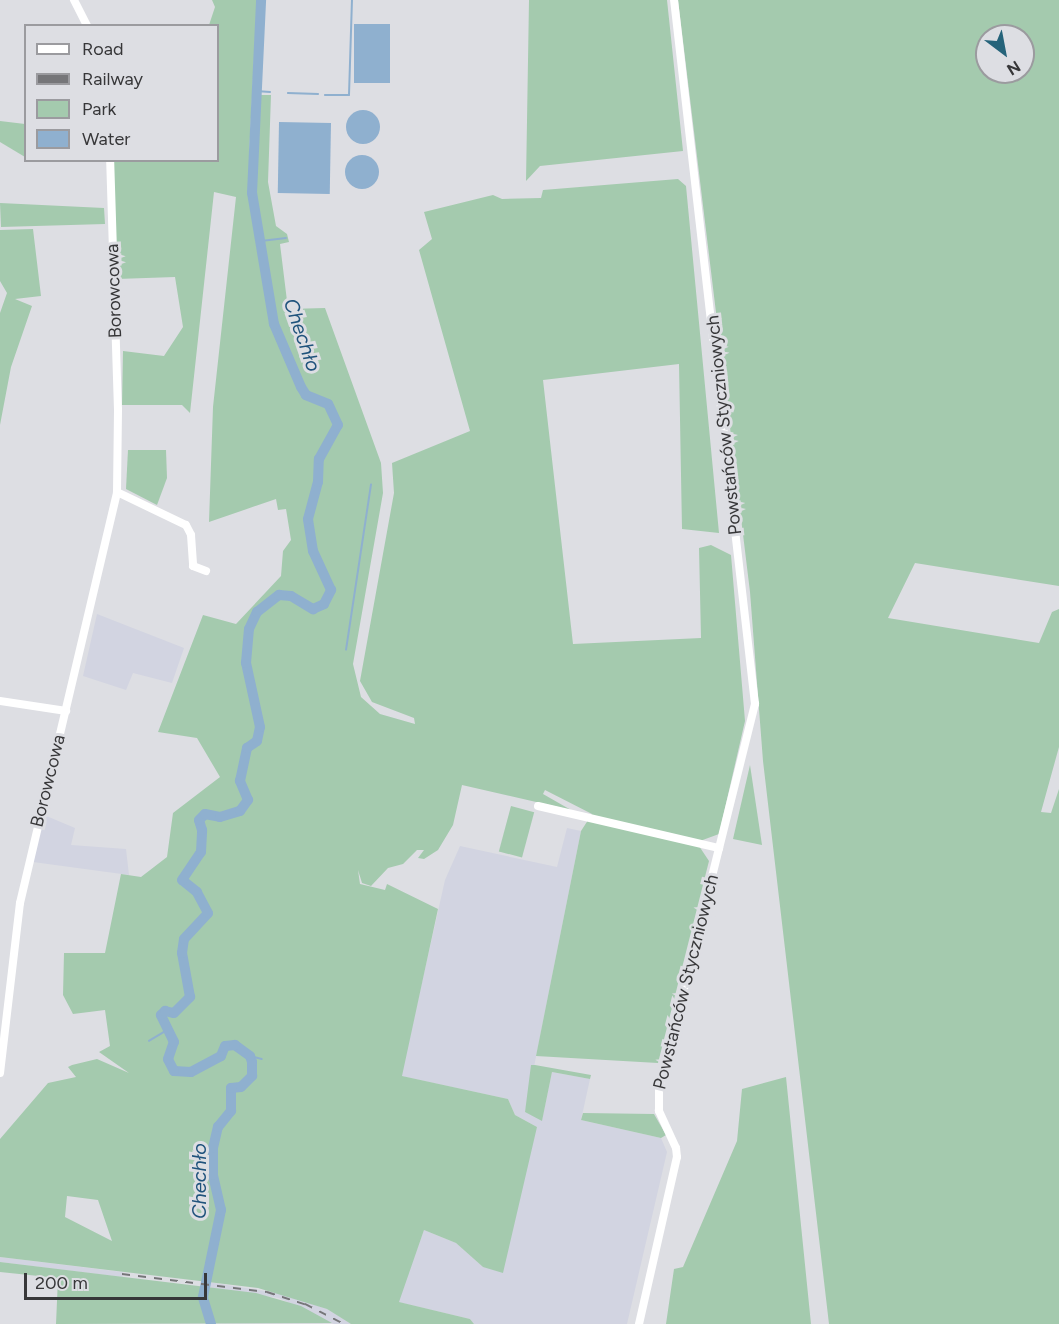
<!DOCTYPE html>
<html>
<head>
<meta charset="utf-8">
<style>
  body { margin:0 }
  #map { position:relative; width:1059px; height:1324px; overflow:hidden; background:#dddee3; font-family:Figtree,sans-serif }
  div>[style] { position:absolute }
  .built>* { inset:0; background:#d2d4e1; transform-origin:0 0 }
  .green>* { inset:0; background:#a4caae; transform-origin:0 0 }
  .water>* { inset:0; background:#8fb0cf; transform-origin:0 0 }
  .round { border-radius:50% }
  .stream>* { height:1.5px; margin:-0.75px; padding:0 0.75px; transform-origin:0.75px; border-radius:0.75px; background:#8fb0cf }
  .river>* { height:10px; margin:-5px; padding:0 5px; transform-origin:5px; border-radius:5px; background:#8fb0cf }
  .minor>* { height:8px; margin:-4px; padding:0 4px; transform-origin:4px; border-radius:4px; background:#fff }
  .rail>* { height:1.5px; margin-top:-0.75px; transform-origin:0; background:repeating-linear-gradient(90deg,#767679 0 8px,transparent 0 16px) }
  span { translate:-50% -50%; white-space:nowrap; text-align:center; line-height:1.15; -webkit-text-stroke:6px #dddee3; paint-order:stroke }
  .street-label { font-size:18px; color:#373739 }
  .water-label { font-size:20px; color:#20537c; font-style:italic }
  .legend { position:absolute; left:24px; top:24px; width:195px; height:138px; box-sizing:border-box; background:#dddee3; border:2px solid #9b9b9f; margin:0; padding:8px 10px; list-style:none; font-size:18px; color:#373739 }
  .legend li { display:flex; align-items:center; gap:12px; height:30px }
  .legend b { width:30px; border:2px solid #9b9b9f }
  .north { position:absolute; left:975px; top:24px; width:60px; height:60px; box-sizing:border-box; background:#dddee3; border:2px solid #9b9b9f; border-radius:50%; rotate:148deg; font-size:16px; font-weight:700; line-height:24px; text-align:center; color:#373739 }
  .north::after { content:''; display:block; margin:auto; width:21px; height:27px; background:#25637a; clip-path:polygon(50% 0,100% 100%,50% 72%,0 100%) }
  .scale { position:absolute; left:24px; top:1273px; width:183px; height:27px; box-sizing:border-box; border:3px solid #373739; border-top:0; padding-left:8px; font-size:18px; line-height:21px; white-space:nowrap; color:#373739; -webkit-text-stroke:4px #dddee3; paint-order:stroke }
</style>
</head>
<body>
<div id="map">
  <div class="built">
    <i style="clip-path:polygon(97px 614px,184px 648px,172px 683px,133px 673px,126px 690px,83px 676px)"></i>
    <i style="clip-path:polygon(44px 815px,75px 828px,71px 845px,126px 849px,129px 875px,33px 862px)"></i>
    <i style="clip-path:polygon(567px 828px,581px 831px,525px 1112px,542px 1120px,552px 1072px,590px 1079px,581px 1120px,661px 1138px,667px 1152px,627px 1324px,474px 1324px,470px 1319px,398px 1302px,424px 1230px,456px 1243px,483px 1267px,537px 1127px,515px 1115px,508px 1099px,401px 1076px,445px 880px,460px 846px,557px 867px)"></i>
    <i style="left:0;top:1257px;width:124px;height:5px;rotate:7deg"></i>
    <i style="clip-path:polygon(208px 1282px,277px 1293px,327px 1309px,351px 1324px,334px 1324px,279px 1298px,207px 1287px)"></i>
  </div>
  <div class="green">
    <i style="clip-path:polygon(evenodd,212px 0,257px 0,249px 156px,255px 229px,262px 227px,255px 192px,259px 95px,271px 95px,268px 182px,276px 226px,287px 234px,289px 242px,280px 244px,288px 309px,325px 308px,381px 463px,383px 493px,353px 664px,361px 697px,380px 714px,415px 724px,414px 718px,372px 702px,360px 681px,394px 493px,392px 463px,470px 431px,419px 250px,432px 239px,424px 212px,493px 195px,502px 199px,541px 198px,543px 190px,678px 179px,686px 186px,719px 533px,682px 529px,679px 364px,543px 380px,573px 644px,701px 638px,699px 548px,711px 545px,731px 555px,745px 721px,719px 834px,700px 841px,699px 846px,709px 861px,658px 1063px,536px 1056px,581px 831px,592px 814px,545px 790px,543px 794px,571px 810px,462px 785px,453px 825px,438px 850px,424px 859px,418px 858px,424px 850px,417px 850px,403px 864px,388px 868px,371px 886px,362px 883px,358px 870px,360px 884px,385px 890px,387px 884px,438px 909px,402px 1076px,508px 1099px,515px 1115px,537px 1127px,503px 1273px,483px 1267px,456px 1243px,424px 1230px,399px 1302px,470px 1319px,474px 1324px,351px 1324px,327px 1309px,258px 1288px,0 1257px,0 1139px,48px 1083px,76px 1077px,68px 1067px,72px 1065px,97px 1059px,129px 1073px,99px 1052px,110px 1046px,105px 1010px,73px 1014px,63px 995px,64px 953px,105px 953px,121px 874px,141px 877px,167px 857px,173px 813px,220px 777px,197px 738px,158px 732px,203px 615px,236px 624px,281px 576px,283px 551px,291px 540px,286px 509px,278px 510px,276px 499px,209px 522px,213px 407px,236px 197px,214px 192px,190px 413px,182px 405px,122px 405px,123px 351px,164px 356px,183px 327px,175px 277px,117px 279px,112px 162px,218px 160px,218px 26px,209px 25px,215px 7px,212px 0,67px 1196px,98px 1200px,112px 1241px,65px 1217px,67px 1196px)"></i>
    <i style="clip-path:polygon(529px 0,667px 0,683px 151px,540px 166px,526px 181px)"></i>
    <i style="clip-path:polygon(evenodd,678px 0,1059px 0,1059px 586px,915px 563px,888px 618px,1039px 643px,1052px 612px,1059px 609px,1059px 747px,1041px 812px,1051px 813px,1059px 789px,1059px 1324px,829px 1324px,763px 761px,750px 592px,678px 0,987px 36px,1023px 36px,1023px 72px,987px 72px,987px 36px)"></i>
    <i style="clip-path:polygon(0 121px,25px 124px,25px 157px,0 142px)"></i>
    <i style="clip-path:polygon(0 203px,104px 208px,105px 224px,1px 227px)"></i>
    <i style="clip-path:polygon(33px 229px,41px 296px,15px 299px,32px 306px,11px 367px,0 425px,0 313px,7px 293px,0 281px,0 230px)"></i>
    <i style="clip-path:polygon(128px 450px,166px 450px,167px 478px,157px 505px,126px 489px)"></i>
    <i style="clip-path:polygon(750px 765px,762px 845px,733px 839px)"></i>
    <i style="left:511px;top:806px;width:24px;height:47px;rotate:15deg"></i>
    <i style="clip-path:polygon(531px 1065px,535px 1065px,591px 1075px,590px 1079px,552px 1072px,542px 1121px,525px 1112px)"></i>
    <i style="clip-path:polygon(786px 1077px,811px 1324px,666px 1324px,674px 1269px,683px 1267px,737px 1141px,742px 1089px)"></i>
    <i style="clip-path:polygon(583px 1113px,654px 1114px,666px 1135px,661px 1138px,581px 1120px)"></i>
    <i style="clip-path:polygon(0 1262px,256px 1293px,301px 1306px,332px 1323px,56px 1324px,58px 1278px,0 1272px)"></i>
  </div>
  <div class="water">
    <i style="left:354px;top:24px;width:36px;height:59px"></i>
    <i class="round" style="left:346px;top:110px;width:34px;height:34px"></i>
    <i style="left:279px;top:122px;width:52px;height:71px;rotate:1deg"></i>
    <i class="round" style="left:345px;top:155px;width:34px;height:34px"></i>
  </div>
  <div class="stream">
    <i style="left:256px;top:91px;width:14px;rotate:4deg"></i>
    <i style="left:288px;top:93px;width:30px;rotate:2deg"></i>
    <i style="left:325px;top:95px;width:24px"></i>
    <i style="left:349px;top:95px;width:95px;rotate:-88.2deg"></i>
    <i style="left:261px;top:241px;width:25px;rotate:-7deg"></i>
    <i style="left:346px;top:650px;width:167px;rotate:-81.4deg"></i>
    <i style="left:149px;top:1041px;width:23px;rotate:-31deg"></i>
    <i style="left:250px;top:1056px;width:12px;rotate:14deg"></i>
  </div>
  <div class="river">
    <i style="left:211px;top:1324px;width:28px;rotate:-107deg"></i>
    <i style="left:203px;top:1297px;width:89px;rotate:-78.3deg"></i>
    <i style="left:221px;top:1210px;width:36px;rotate:-103deg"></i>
    <i style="left:213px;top:1175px;width:27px;rotate:-90deg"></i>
    <i style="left:213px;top:1148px;width:22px;rotate:-77deg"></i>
    <i style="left:218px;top:1127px;width:21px;rotate:-51deg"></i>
    <i style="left:231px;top:1111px;width:23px;rotate:-90deg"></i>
    <i style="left:231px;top:1088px;width:10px;rotate:-6deg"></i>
    <i style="left:241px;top:1087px;width:16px;rotate:-45deg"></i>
    <i style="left:252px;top:1076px;width:14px;rotate:-90deg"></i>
    <i style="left:252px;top:1062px;width:6px;rotate:-108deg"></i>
    <i style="left:250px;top:1056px;width:19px;rotate:-144deg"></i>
    <i style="left:235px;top:1045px;width:10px;rotate:174deg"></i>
    <i style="left:225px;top:1046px;width:11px;rotate:112deg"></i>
    <i style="left:221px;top:1056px;width:34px;rotate:152deg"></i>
    <i style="left:191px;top:1072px;width:17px;rotate:-177deg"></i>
    <i style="left:174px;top:1071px;width:13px;rotate:-117deg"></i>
    <i style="left:168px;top:1059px;width:18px;rotate:-71deg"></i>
    <i style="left:174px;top:1042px;width:30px;rotate:-116deg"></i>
    <i style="left:161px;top:1015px;width:6px;rotate:-45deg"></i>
    <i style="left:165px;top:1011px;width:9px;rotate:13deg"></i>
    <i style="left:174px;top:1013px;width:23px;rotate:-45deg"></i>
    <i style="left:190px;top:997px;width:45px;rotate:-100.3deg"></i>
    <i style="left:182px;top:953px;width:14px;rotate:-82deg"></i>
    <i style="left:184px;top:939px;width:35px;rotate:-47deg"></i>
    <i style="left:208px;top:913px;width:24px;rotate:-118deg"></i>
    <i style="left:197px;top:892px;width:19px;rotate:-141deg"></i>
    <i style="left:182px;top:880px;width:34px;rotate:-56deg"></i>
    <i style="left:201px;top:852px;width:22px;rotate:-87deg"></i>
    <i style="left:202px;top:830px;width:10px;rotate:-107deg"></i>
    <i style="left:199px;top:820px;width:8px;rotate:-45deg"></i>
    <i style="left:205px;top:814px;width:15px;rotate:11deg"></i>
    <i style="left:220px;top:817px;width:21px;rotate:-17deg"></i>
    <i style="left:240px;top:811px;width:14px;rotate:-54deg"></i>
    <i style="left:248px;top:800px;width:21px;rotate:-113deg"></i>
    <i style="left:240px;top:781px;width:34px;rotate:-78deg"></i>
    <i style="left:247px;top:748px;width:12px;rotate:-35deg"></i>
    <i style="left:257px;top:741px;width:14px;rotate:-78deg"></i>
    <i style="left:260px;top:727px;width:66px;rotate:-102.3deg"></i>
    <i style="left:246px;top:663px;width:34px;rotate:-85deg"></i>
    <i style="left:249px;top:629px;width:19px;rotate:-65deg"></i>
    <i style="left:257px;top:612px;width:28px;rotate:-38deg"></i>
    <i style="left:279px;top:595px;width:12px;rotate:5deg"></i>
    <i style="left:291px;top:596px;width:26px;rotate:31deg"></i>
    <i style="left:313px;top:609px;width:12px;rotate:-24deg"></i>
    <i style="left:324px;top:604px;width:16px;rotate:-63deg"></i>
    <i style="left:331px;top:590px;width:43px;rotate:-114.8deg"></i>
    <i style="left:313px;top:551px;width:32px;rotate:-99deg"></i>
    <i style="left:308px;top:519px;width:38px;rotate:-75deg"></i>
    <i style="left:318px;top:482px;width:23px;rotate:-88deg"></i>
    <i style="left:319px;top:459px;width:39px;rotate:-61deg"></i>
    <i style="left:338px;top:425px;width:23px;rotate:-115deg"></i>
    <i style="left:328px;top:404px;width:24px;rotate:-158deg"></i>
    <i style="left:306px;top:395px;width:9px;rotate:-122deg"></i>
    <i style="left:301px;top:387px;width:69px;rotate:-113.2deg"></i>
    <i style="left:274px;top:324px;width:133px;rotate:-99.5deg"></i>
    <i style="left:252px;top:193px;width:193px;rotate:-87.3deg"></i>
  </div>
  <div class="minor">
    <i style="left:74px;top:0;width:29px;rotate:63deg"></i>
    <i style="left:117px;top:492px;width:76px;rotate:25.6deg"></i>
    <i style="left:186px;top:525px;width:11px;rotate:63deg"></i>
    <i style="left:191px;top:535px;width:31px;rotate:86deg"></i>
    <i style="left:193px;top:566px;width:14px;rotate:21deg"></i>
    <i style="left:0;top:701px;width:67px;rotate:8.6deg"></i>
    <i style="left:538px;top:806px;width:186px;rotate:13.1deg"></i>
    <i style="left:0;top:1073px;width:171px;rotate:-83.3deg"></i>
    <i style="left:20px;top:903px;width:422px;rotate:-76.7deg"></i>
    <i style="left:117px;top:492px;width:82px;rotate:-89.3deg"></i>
    <i style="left:118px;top:410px;width:250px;rotate:-91.8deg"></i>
    <i style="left:639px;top:1324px;width:171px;rotate:-77.2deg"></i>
    <i style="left:677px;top:1157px;width:9px;rotate:-96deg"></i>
    <i style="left:676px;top:1148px;width:41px;rotate:-114.7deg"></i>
    <i style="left:659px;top:1111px;width:22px;rotate:-90deg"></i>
    <i style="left:659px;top:1089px;width:397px;rotate:-76deg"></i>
    <i style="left:755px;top:704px;width:709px;rotate:-96.56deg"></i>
  </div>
  <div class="rail">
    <i style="left:122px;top:1274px;width:146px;rotate:7.1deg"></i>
    <i style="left:267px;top:1292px;width:40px;rotate:18deg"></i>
    <i style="left:305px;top:1304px;width:44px;rotate:27.1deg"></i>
  </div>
  <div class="street-label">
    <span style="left:114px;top:291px;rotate:-92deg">Borowcowa</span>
    <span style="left:724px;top:425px;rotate:-96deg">Powstańców Styczniowych</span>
    <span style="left:48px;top:781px;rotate:-76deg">Borowcowa</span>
    <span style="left:686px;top:982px;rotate:-76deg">Powstańców Styczniowych</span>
  </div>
  <div class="water-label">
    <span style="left:302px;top:335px;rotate:71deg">Chechło</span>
    <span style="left:199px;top:1181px;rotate:-90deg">Chechło</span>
  </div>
  <ul class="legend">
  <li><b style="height:8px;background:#fff"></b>Road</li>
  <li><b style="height:8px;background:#767679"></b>Railway</li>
  <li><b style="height:16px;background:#a4caae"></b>Park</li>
  <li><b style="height:16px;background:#8fb0cf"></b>Water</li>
  </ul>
  <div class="north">N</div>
  <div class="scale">200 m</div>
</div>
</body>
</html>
